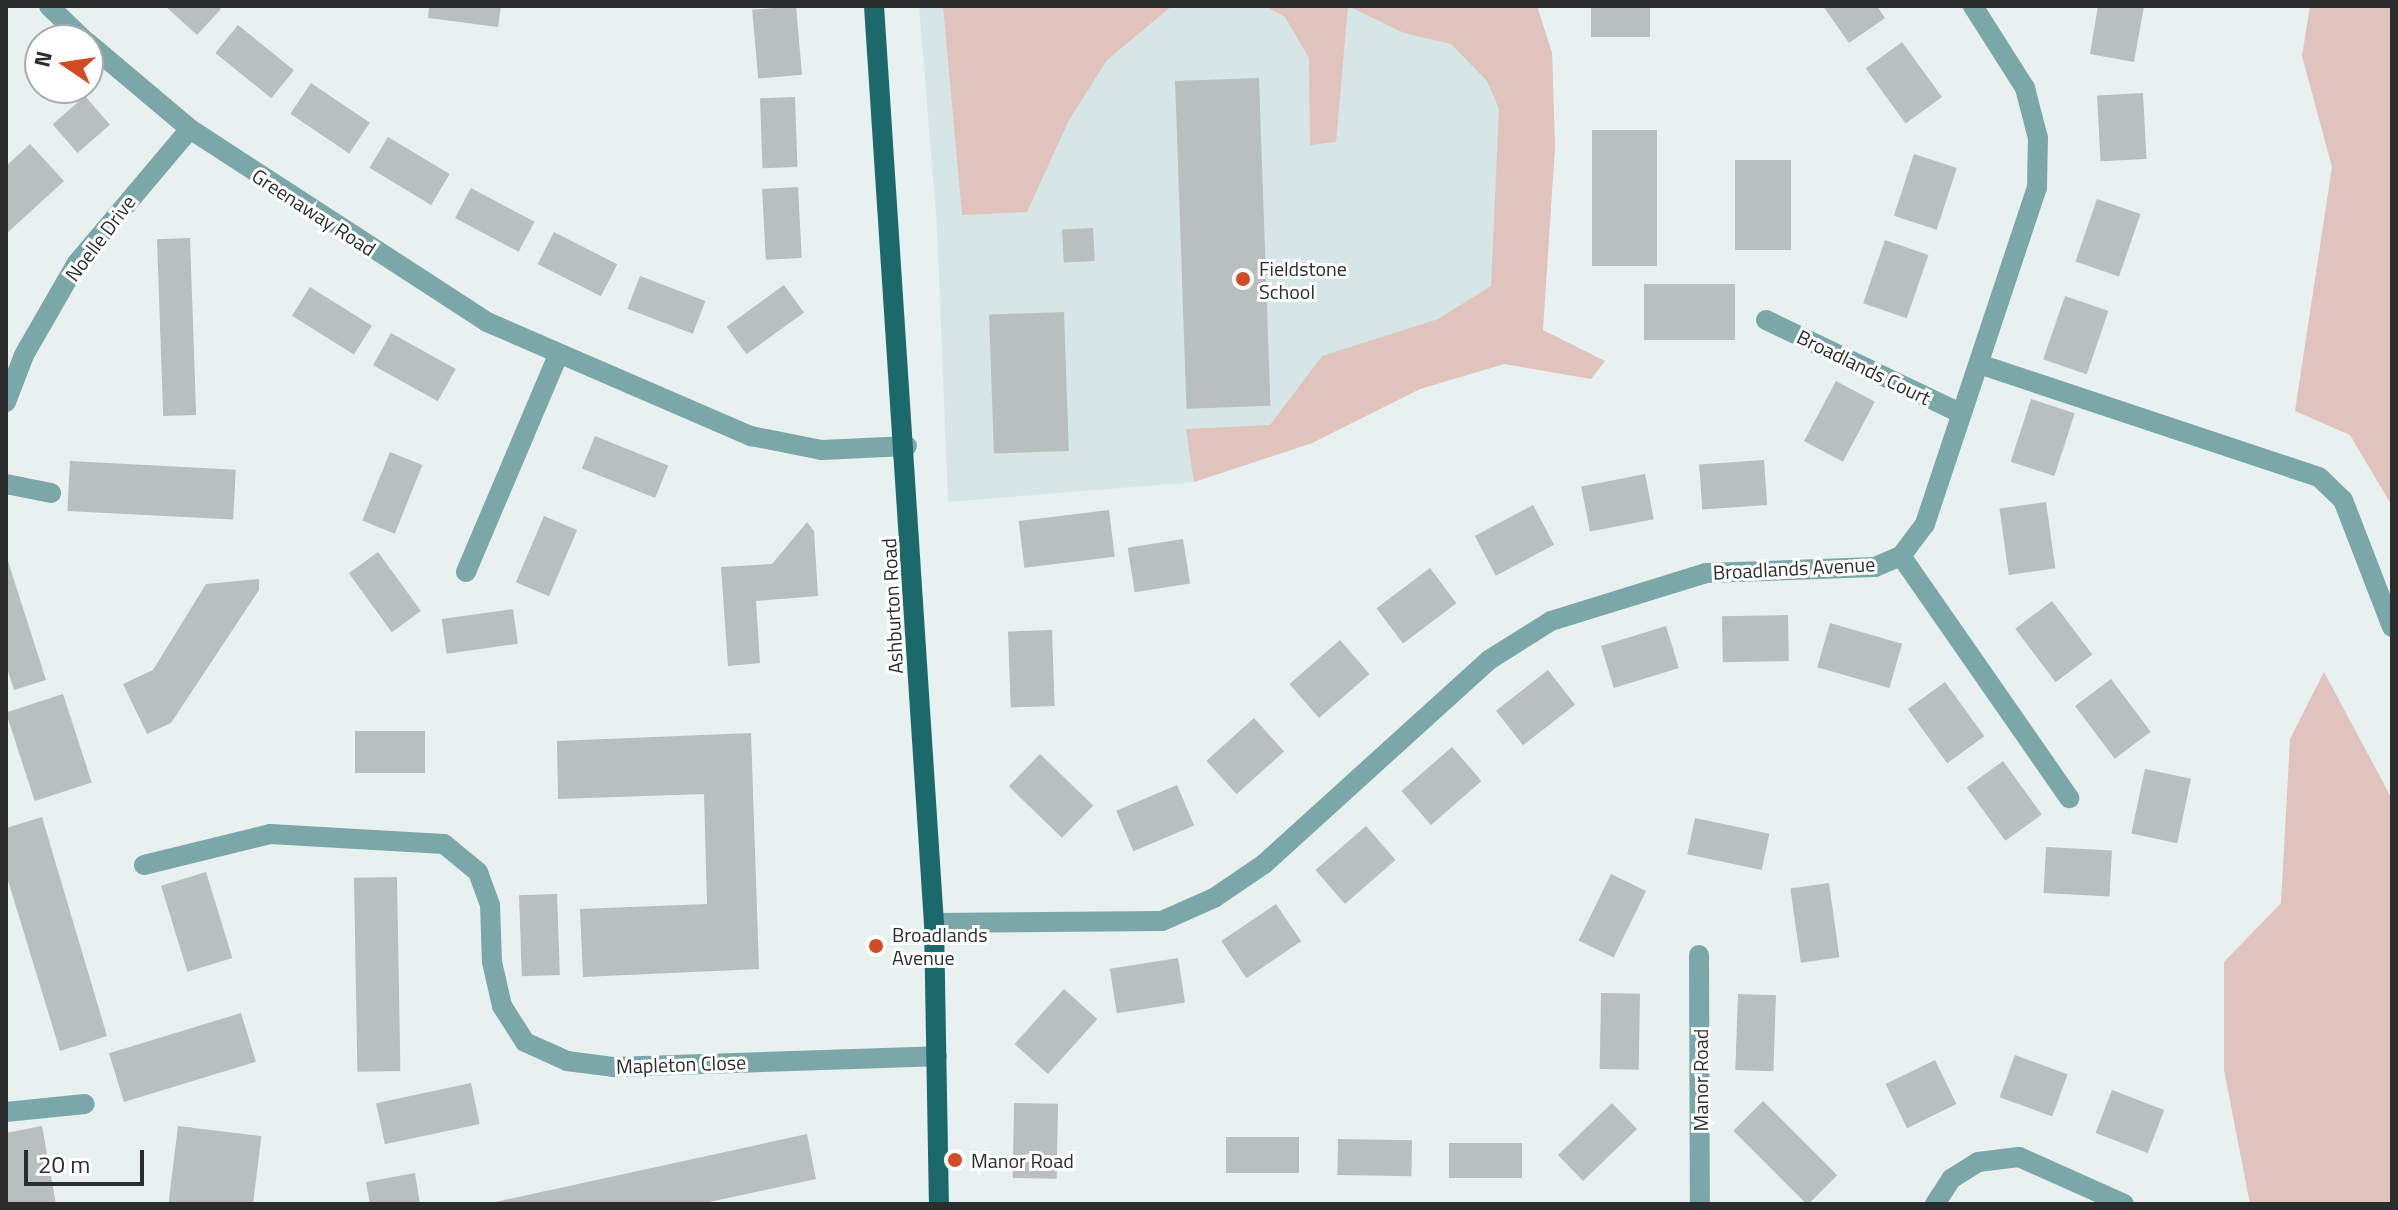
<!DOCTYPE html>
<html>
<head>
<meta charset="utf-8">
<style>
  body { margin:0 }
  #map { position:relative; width:2398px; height:1210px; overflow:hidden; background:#e9f0f0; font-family:"Titillium Web",sans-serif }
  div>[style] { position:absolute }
  .built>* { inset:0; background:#d6e6e6 }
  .green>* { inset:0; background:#e0c3bc }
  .building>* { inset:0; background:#b9bfbf; transform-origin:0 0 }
  .minor>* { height:20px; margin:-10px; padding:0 10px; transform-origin:10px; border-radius:10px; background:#7ba7a8 }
  .major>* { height:20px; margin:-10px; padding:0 10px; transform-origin:10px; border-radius:10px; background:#1c696b }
  .dots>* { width:22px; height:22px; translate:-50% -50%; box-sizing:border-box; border:4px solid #fff; border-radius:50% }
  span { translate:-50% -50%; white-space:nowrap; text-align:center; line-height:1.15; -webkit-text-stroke:6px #fff; paint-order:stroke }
  .street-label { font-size:20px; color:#2b2d2d }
  .poi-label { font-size:20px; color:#2b2d2d }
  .left { translate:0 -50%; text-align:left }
  .frame { position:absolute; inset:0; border:8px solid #2b2d2d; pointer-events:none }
  .north { position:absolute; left:24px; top:24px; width:80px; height:80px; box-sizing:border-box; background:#fff; border:2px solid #aaabab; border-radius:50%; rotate:283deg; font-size:22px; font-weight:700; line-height:32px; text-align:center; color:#2b2d2d }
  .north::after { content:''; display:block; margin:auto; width:28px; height:36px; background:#d34a25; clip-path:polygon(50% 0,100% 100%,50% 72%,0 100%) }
  .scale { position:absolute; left:24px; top:1150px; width:120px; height:36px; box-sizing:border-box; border:4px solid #2b2d2d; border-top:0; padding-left:10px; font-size:24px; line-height:28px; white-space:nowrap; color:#2b2d2d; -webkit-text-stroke:6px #fff; paint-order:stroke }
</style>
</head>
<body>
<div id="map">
  <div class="built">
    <i style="clip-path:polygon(919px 6px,1537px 6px,1552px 53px,1555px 147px,1504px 364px,1420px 389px,1312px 443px,1194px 482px,948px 502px,937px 227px)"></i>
  </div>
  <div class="green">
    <i style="clip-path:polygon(943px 6px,1172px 6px,1107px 60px,1069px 120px,1027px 212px,962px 215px)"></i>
    <i style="clip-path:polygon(1265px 6px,1537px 6px,1552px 53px,1555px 147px,1543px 330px,1605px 361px,1591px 379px,1504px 364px,1420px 389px,1312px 443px,1194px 482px,1186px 429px,1270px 425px,1322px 356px,1438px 319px,1491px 286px,1499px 109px,1487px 81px,1451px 44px,1404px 33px,1348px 6px,1336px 142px,1310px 145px,1309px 58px,1285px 17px)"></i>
    <i style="clip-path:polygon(2310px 6px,2392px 6px,2392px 506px,2350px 435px,2295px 411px,2332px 167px,2302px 56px)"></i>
    <i style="clip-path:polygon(2324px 672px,2392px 799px,2392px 1204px,2250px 1204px,2224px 1070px,2224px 962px,2281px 903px,2290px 739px)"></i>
  </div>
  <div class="building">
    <i style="clip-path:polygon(165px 6px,218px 6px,221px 9px,197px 35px)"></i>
    <i style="clip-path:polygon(429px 6px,501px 6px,498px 27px,428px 18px)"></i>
    <i style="left:796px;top:6px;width:69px;height:44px;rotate:85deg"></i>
    <i style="left:1591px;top:6px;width:59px;height:31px"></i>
    <i style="clip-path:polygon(1823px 6px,1877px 6px,1885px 18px,1849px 43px)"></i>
    <i style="clip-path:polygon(2098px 6px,2144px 6px,2134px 62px,2090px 54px)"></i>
    <i style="left:238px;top:25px;width:72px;height:36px;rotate:39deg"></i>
    <i style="left:1902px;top:42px;width:68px;height:45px;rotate:54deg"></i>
    <i style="left:1259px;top:78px;width:328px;height:84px;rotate:88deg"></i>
    <i style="left:311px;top:83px;width:71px;height:37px;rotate:34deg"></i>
    <i style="left:2143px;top:93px;width:66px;height:46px;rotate:87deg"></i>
    <i style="left:85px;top:96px;width:38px;height:43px;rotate:49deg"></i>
    <i style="left:795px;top:97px;width:70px;height:35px;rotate:88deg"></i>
    <i style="left:1592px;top:130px;width:65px;height:136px"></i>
    <i style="left:388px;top:137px;width:72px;height:36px;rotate:31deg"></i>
    <i style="clip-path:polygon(30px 144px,64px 181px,6px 234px,6px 166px)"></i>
    <i style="left:1914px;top:154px;width:45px;height:65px;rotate:18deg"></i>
    <i style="left:1735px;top:160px;width:56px;height:90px"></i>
    <i style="left:798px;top:187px;width:71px;height:36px;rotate:87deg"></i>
    <i style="left:471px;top:188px;width:72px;height:34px;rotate:28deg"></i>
    <i style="left:2097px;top:199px;width:46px;height:66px;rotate:19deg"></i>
    <i style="left:1093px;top:228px;width:33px;height:31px;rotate:87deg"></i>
    <i style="left:554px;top:232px;width:71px;height:36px;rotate:27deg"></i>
    <i style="left:190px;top:238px;width:177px;height:33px;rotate:88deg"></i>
    <i style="left:1885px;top:240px;width:46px;height:67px;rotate:19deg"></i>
    <i style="left:640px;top:276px;width:70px;height:35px;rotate:21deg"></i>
    <i style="left:1735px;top:284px;width:56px;height:91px;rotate:90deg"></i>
    <i style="left:784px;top:285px;width:34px;height:71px;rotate:54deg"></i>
    <i style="left:310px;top:287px;width:73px;height:34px;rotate:32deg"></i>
    <i style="left:2065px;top:296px;width:46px;height:67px;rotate:19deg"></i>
    <i style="left:1064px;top:312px;width:139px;height:75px;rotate:88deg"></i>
    <i style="left:391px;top:333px;width:74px;height:37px;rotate:29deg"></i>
    <i style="left:1836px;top:381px;width:44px;height:68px;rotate:28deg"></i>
    <i style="left:2031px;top:399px;width:46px;height:66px;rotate:18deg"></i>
    <i style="left:595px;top:436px;width:79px;height:35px;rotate:22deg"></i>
    <i style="left:390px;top:452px;width:35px;height:74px;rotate:22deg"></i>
    <i style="left:1764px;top:460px;width:45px;height:65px;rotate:86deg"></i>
    <i style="left:70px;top:461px;width:166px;height:50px;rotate:3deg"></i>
    <i style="left:1645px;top:474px;width:46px;height:65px;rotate:79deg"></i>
    <i style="left:2046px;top:502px;width:67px;height:47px;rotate:82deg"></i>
    <i style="left:1533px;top:505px;width:45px;height:66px;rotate:62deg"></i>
    <i style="left:1109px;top:510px;width:47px;height:91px;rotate:83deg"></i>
    <i style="left:544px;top:516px;width:36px;height:72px;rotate:23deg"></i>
    <i style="clip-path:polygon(807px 522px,814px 531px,818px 596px,756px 601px,760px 663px,728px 666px,721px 567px,772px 564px)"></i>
    <i style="left:1183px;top:539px;width:45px;height:56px;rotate:81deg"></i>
    <i style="left:378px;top:552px;width:73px;height:36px;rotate:54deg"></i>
    <i style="clip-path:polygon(7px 558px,46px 680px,14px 690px,6px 665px)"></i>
    <i style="left:1430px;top:568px;width:44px;height:67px;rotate:53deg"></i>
    <i style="clip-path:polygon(259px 579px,259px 590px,171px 723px,147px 734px,123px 684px,153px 670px,206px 584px)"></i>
    <i style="left:2052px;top:601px;width:67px;height:46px;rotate:53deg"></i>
    <i style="left:513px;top:609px;width:35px;height:72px;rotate:82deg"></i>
    <i style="left:1788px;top:615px;width:46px;height:66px;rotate:89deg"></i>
    <i style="left:1830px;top:623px;width:75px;height:46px;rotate:16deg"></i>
    <i style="left:1666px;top:626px;width:44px;height:68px;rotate:73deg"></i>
    <i style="left:1052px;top:630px;width:76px;height:44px;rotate:88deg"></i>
    <i style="left:1340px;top:640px;width:45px;height:67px;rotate:49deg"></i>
    <i style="left:1548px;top:670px;width:44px;height:66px;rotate:52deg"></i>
    <i style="left:2111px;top:679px;width:66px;height:45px;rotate:53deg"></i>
    <i style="left:1945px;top:682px;width:67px;height:46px;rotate:54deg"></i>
    <i style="left:63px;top:694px;width:93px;height:60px;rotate:72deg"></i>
    <i style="left:1254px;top:718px;width:45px;height:64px;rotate:48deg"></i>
    <i style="left:425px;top:731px;width:42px;height:70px;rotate:90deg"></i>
    <i style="clip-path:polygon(751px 733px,759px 969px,583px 977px,580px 909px,707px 904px,704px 794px,558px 799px,557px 741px)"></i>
    <i style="left:1452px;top:747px;width:45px;height:67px;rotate:49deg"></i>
    <i style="left:1040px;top:754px;width:74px;height:45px;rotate:44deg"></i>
    <i style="left:2003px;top:761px;width:66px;height:45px;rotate:54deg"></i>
    <i style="left:2145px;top:769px;width:47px;height:66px;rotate:12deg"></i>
    <i style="left:1177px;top:785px;width:44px;height:66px;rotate:67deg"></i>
    <i style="clip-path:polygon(42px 817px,107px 1036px,60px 1051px,6px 874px,6px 828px)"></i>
    <i style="left:1695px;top:818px;width:76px;height:37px;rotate:12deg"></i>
    <i style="left:1366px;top:826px;width:45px;height:67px;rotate:49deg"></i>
    <i style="left:2046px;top:847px;width:66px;height:46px;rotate:3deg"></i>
    <i style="left:206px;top:872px;width:90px;height:47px;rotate:73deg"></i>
    <i style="left:1611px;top:874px;width:39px;height:74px;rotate:26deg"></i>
    <i style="left:397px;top:877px;width:194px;height:43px;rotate:89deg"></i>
    <i style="left:1829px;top:883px;width:75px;height:39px;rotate:82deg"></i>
    <i style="left:557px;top:894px;width:81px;height:38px;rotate:88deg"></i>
    <i style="left:1276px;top:904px;width:45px;height:66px;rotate:56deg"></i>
    <i style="left:1178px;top:958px;width:45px;height:69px;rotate:81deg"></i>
    <i style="left:1064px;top:989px;width:45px;height:74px;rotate:42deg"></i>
    <i style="left:1601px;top:993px;width:39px;height:76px;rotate:1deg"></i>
    <i style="left:1738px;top:994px;width:38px;height:76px;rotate:2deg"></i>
    <i style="left:241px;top:1013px;width:51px;height:138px;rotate:73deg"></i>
    <i style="left:2015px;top:1055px;width:56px;height:45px;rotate:20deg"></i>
    <i style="left:1935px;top:1060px;width:49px;height:55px;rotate:64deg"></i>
    <i style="left:471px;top:1083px;width:42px;height:97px;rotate:78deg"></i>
    <i style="left:2112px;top:1090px;width:56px;height:46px;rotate:21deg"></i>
    <i style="left:1763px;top:1101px;width:105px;height:42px;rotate:45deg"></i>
    <i style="left:1014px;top:1103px;width:44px;height:75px;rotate:1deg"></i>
    <i style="left:1612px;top:1103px;width:36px;height:75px;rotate:46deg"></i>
    <i style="clip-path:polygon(42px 1126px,56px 1204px,6px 1204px,6px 1133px)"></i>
    <i style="left:178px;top:1126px;width:84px;height:79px;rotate:7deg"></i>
    <i style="clip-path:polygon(807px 1134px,816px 1179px,700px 1204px,486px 1204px)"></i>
    <i style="left:1226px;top:1137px;width:73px;height:36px"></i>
    <i style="left:1338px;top:1139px;width:74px;height:36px;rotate:1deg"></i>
    <i style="left:1522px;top:1143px;width:35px;height:73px;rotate:90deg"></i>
    <i style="clip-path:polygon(415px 1173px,420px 1204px,370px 1204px,366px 1182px)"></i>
  </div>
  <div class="minor">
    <i style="left:49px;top:6px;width:49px;rotate:44.2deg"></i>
    <i style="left:88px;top:43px;width:133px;rotate:40.1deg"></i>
    <i style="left:190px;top:129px;width:354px;rotate:33deg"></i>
    <i style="left:487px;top:322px;width:288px;rotate:23.4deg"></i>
    <i style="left:751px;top:436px;width:72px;rotate:11.2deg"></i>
    <i style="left:822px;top:450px;width:85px;rotate:-2.7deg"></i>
    <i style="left:1766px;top:320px;width:217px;rotate:25.6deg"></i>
    <i style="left:1979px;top:364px;width:358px;rotate:18.4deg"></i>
    <i style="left:2319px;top:477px;width:33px;rotate:44deg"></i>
    <i style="left:2343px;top:500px;width:136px;rotate:68.9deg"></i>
    <i style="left:6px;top:402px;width:50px;rotate:-69deg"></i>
    <i style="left:24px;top:355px;width:106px;rotate:-60.1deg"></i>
    <i style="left:77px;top:263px;width:175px;rotate:-49.9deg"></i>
    <i style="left:6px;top:484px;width:46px;rotate:11.3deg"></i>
    <i style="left:1901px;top:556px;width:295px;rotate:55.2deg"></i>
    <i style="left:466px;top:572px;width:236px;rotate:-67deg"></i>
    <i style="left:144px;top:865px;width:130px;rotate:-13.8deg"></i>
    <i style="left:270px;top:834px;width:174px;rotate:3.3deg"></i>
    <i style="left:444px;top:844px;width:44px;rotate:39.5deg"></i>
    <i style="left:478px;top:872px;width:35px;rotate:70deg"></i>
    <i style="left:490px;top:905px;width:57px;rotate:88deg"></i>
    <i style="left:492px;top:962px;width:45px;rotate:77.2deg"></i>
    <i style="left:502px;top:1006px;width:43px;rotate:57.4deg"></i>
    <i style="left:525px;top:1042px;width:46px;rotate:24.3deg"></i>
    <i style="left:567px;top:1061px;width:46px;rotate:7.4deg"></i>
    <i style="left:613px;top:1067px;width:324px;rotate:-1.9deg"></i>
    <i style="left:934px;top:923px;width:228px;rotate:-0.5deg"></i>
    <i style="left:1162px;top:921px;width:57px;rotate:-23.9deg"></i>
    <i style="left:1214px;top:898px;width:60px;rotate:-34.2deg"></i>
    <i style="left:1264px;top:864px;width:304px;rotate:-42.2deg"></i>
    <i style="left:1489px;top:660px;width:73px;rotate:-32.2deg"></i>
    <i style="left:1551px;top:621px;width:162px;rotate:-17.2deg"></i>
    <i style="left:1706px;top:573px;width:169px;rotate:-2deg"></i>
    <i style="left:1875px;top:567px;width:28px;rotate:-23deg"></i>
    <i style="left:1901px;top:556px;width:40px;rotate:-53deg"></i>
    <i style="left:1925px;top:524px;width:354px;rotate:-71.6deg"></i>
    <i style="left:2037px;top:188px;width:50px;rotate:-88.9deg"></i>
    <i style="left:2038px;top:138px;width:52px;rotate:-104.6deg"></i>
    <i style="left:2025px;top:88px;width:97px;rotate:-122.4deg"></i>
    <i style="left:1699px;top:955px;width:249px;rotate:89.8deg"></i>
    <i style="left:6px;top:1112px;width:79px;rotate:-5.8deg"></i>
    <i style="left:1935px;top:1204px;width:30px;rotate:-57deg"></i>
    <i style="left:1951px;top:1179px;width:32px;rotate:-32deg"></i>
    <i style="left:1978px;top:1162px;width:41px;rotate:-7deg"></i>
    <i style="left:2019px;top:1157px;width:115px;rotate:24.1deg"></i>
  </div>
  <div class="major">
    <i style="left:874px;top:6px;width:919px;rotate:86.26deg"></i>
    <i style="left:934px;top:923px;width:281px;rotate:89deg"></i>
  </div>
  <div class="dots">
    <i style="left:1243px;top:279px;background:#d34a25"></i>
    <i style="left:876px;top:946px;background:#d34a25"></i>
    <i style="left:955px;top:1160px;background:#d34a25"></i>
  </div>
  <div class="street-label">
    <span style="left:314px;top:212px;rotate:33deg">Greenaway Road</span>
    <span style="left:100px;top:238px;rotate:-53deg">Noelle Drive</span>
    <span style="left:1864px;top:367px;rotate:26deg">Broadlands Court</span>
    <span style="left:1794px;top:568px;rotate:-3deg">Broadlands Avenue</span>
    <span style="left:892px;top:606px;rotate:-93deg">Ashburton Road</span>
    <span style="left:681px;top:1064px;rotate:-2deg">Mapleton Close</span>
    <span style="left:1700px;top:1080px;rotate:-90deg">Manor Road</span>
  </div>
  <div class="poi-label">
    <span class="left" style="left:1259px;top:280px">Fieldstone<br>School</span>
    <span class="left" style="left:892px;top:946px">Broadlands<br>Avenue</span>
    <span class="left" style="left:971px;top:1160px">Manor Road</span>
  </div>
  <div class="frame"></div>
  <div class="north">N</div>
  <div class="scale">20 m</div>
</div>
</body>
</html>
